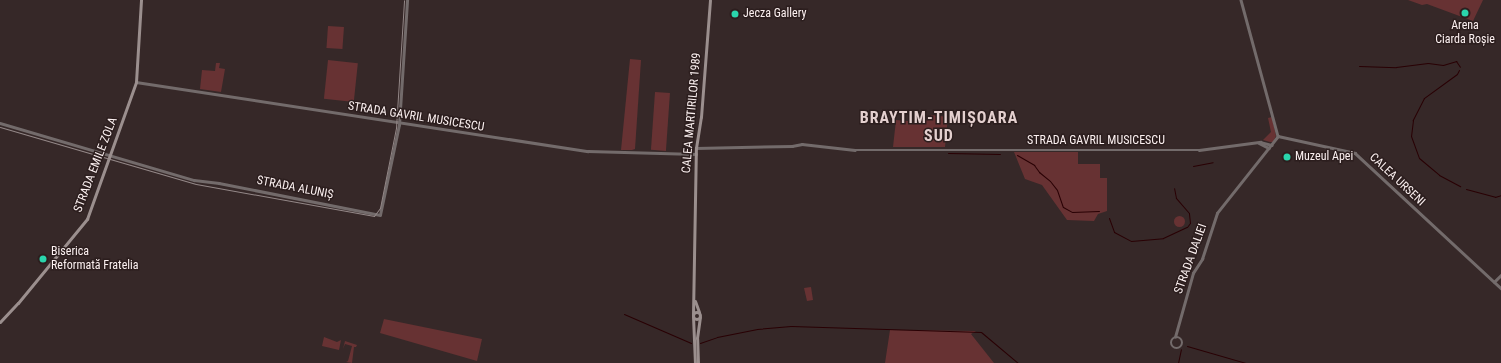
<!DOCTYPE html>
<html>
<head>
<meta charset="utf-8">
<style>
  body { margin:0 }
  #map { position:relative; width:1501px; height:363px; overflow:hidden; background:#362828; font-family:"Roboto Condensed",sans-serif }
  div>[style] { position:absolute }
  .green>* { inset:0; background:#673233; transform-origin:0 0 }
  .round { border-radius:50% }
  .stream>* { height:1px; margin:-0.5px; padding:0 0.5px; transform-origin:0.5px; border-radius:0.5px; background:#290004 }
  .tertiary>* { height:2.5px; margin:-1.25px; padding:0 1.25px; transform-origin:1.25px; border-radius:1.25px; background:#736b6b }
  .tertiary>.ring { margin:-1.25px; padding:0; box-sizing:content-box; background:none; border:2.5px solid #736b6b; border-radius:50% }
  .secondary>* { height:3px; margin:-1.5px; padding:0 1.5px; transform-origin:1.5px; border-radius:1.5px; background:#9b8f8e }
  .secondary>.ring { margin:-1.5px; padding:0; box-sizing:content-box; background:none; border:3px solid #9b8f8e; border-radius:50% }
  .tram>* { height:1px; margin:-0.5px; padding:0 0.5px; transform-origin:0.5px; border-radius:0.5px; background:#948888 }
  .dots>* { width:11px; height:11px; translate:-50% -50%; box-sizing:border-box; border:2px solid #2c1e1e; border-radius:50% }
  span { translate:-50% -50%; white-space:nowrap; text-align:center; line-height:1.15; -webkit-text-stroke:3px #2c1e1e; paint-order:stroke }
  .poi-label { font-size:12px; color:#fcf1f1 }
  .left { translate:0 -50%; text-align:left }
  .street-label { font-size:12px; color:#fcf1f1 }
  .district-label { font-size:16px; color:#e4d0cf; font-weight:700; letter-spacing:1px }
</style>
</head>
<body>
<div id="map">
  <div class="green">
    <i style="clip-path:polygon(1408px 0,1483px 0,1473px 21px,1427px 4px,1422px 5px)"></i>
    <i style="left:328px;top:26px;width:16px;height:22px;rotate:4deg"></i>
    <i style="clip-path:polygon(630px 59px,641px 60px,635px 149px,632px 150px,621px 150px)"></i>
    <i style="left:328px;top:60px;width:30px;height:39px;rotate:6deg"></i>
    <i style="clip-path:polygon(216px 63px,220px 63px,219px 68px,225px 69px,221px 92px,200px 89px,202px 70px,215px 71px)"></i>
    <i style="left:655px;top:92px;width:15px;height:58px;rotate:4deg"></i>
    <i style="clip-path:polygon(931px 115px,948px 117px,945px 147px,893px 147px,896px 120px,908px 121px,908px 116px,928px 120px,931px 119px)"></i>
    <i style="clip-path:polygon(1272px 117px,1276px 136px,1273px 142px,1270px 142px,1263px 140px,1271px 132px,1268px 118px)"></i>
    <i style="clip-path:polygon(1014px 152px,1078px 152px,1078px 164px,1100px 164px,1100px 178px,1107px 178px,1107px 211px,1098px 214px,1094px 221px,1067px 220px,1042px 185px,1025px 179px)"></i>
    <i class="round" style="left:1173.5px;top:215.5px;width:11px;height:11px"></i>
    <i style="clip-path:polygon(811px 287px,813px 300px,807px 301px,804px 288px)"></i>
    <i style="clip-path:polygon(384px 319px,482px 339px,477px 361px,380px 333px)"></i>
    <i style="clip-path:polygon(890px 330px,976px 331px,971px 334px,994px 363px,885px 363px)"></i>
    <i style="clip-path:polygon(324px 337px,337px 342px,341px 340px,339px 350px,322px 346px)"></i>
    <i style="clip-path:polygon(345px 341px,357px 345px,356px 347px,354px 347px,352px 363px,346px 362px,348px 361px,352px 346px,345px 344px,343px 349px)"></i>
  </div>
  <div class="stream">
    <i style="left:1359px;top:66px;width:37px;rotate:2deg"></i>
    <i style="left:1396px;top:67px;width:32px;rotate:-7deg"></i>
    <i style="left:1428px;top:63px;width:15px;rotate:8deg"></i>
    <i style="left:1443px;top:65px;width:14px;rotate:-17deg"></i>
    <i style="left:1456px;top:61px;width:7px;rotate:56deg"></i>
    <i style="left:1459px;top:70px;width:4px;rotate:117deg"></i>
    <i style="left:1457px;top:74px;width:41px;rotate:144deg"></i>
    <i style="left:1424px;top:98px;width:25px;rotate:117deg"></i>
    <i style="left:1413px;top:120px;width:16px;rotate:97deg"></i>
    <i style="left:1411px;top:136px;width:23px;rotate:70deg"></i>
    <i style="left:1419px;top:158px;width:26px;rotate:40deg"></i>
    <i style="left:1439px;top:175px;width:24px;rotate:28deg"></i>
    <i style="left:948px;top:153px;width:52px;rotate:1.1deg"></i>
    <i style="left:1017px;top:155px;width:20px;rotate:30deg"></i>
    <i style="left:1034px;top:165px;width:9px;rotate:54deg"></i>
    <i style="left:1039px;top:172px;width:14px;rotate:39deg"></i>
    <i style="left:1050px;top:181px;width:11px;rotate:52deg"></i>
    <i style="left:1057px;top:190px;width:18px;rotate:71deg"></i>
    <i style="left:1063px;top:207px;width:10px;rotate:29deg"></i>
    <i style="left:1072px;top:212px;width:27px;rotate:-2deg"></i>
    <i style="left:1193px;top:166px;width:20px;rotate:-11deg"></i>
    <i style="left:1466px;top:189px;width:30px;rotate:15deg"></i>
    <i style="left:1495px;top:197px;width:6px;rotate:-18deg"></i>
    <i style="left:1109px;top:218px;width:15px;rotate:70deg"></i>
    <i style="left:1114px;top:232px;width:19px;rotate:28deg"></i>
    <i style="left:1131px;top:241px;width:32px;rotate:-5deg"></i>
    <i style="left:1163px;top:238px;width:26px;rotate:-25deg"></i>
    <i style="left:1187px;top:227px;width:5px;rotate:-53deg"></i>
    <i style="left:1190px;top:223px;width:10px;rotate:-96deg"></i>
    <i style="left:1189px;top:213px;width:20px;rotate:-131deg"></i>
    <i style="left:1176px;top:198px;width:10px;rotate:-101deg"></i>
    <i style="left:624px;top:314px;width:73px;rotate:23.4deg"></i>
    <i style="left:700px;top:343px;width:18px;rotate:-19deg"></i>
    <i style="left:717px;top:337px;width:41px;rotate:-11.3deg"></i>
    <i style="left:757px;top:329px;width:34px;rotate:-5deg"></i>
    <i style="left:791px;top:326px;width:190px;rotate:1.8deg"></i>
    <i style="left:981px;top:332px;width:48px;rotate:40deg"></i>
    <i style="left:1187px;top:346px;width:61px;rotate:16.1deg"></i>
    <i style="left:1178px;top:363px;width:14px;rotate:-78deg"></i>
  </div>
  <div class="tertiary">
    <i style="left:1241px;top:0;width:141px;rotate:74.8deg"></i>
    <i style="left:136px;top:82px;width:457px;rotate:8.7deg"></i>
    <i style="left:588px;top:151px;width:108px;rotate:1.6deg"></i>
    <i style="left:0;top:123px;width:202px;rotate:16.4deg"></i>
    <i style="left:194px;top:180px;width:25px;rotate:7deg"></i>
    <i style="left:219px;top:183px;width:164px;rotate:11.2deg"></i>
    <i style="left:380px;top:215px;width:92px;rotate:-78.1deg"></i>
    <i style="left:399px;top:125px;width:125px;rotate:-86.3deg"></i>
    <i style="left:1278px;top:136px;width:79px;rotate:12.4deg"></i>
    <i style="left:1355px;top:153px;width:199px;rotate:42.8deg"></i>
    <i style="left:1259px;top:143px;width:11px;rotate:27deg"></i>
    <i style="left:696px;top:148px;width:96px;rotate:-1.2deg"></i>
    <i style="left:792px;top:146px;width:10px;rotate:-11deg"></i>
    <i style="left:802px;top:144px;width:53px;rotate:6.5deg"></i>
    <i style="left:855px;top:150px;width:344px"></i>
    <i style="left:1199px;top:150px;width:62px;rotate:-7.5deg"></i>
    <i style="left:1260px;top:142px;width:12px;rotate:14deg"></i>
    <i style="left:1494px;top:282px;width:10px;rotate:-45deg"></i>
    <i style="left:1175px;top:337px;width:66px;rotate:-74.3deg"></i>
    <i style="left:1193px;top:273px;width:17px;rotate:-57deg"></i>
    <i style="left:1202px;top:259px;width:48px;rotate:-71.9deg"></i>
    <i style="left:1217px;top:213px;width:98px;rotate:-51.6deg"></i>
    <i class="ring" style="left:1171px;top:337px;width:9.5px;height:9.5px"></i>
  </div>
  <div class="secondary">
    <i style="left:695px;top:301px;width:12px;rotate:70deg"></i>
    <i class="ring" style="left:693.5px;top:312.5px;width:4px;height:4px"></i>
    <i style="left:693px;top:315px;width:167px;rotate:-89deg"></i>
    <i style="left:696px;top:148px;width:31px;rotate:-81deg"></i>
    <i style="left:701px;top:117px;width:117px;rotate:-85.6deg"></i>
    <i style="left:693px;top:316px;width:47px;rotate:87.6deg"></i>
    <i style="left:0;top:322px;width:26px;rotate:-47deg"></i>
    <i style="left:18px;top:303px;width:109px;rotate:-50.6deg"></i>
    <i style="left:87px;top:219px;width:145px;rotate:-70.3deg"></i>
    <i style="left:136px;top:82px;width:82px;rotate:-86.5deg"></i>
    <i style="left:698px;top:363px;width:25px;rotate:-92deg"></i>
    <i style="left:697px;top:338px;width:21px;rotate:-82deg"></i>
  </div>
  <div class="tram">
    <i style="left:0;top:127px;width:204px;rotate:16.2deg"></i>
    <i style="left:196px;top:184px;width:181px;rotate:10.2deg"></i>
    <i style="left:374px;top:216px;width:10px;rotate:-53deg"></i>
    <i style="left:380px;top:208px;width:82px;rotate:-78.7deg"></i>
    <i style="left:396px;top:128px;width:128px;rotate:-86.4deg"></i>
  </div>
  <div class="dots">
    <i style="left:1465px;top:13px;background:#2ad5ac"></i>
    <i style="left:735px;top:14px;background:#2ad5ac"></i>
    <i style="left:1287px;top:157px;background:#2ad5ac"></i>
    <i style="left:43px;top:259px;background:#2ad5ac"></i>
  </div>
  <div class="poi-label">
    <span class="left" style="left:743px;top:14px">Jecza Gallery</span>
    <span style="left:1465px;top:33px">Arena<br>Ciarda Roșie</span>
    <span class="left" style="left:1295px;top:157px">Muzeul Apei</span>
    <span class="left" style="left:51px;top:259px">Biserica<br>Reformată Fratelia</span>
  </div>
  <div class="street-label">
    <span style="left:692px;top:113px;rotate:-85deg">CALEA MARTIRILOR 1989</span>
    <span style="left:416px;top:117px;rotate:9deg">STRADA GAVRIL MUSICESCU</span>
    <span style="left:1096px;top:141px">STRADA GAVRIL MUSICESCU</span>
    <span style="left:96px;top:165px;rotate:-69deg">STRADA EMILE ZOLA</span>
    <span style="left:1397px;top:180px;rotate:43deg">CALEA URSENI</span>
    <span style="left:295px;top:188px;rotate:11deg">STRADA ALUNIȘ</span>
    <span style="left:1191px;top:259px;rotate:-70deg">STRADA DALIEI</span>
  </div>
  <div class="district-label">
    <span style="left:939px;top:127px">BRAYTIM-TIMIȘOARA<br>SUD</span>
  </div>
</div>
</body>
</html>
